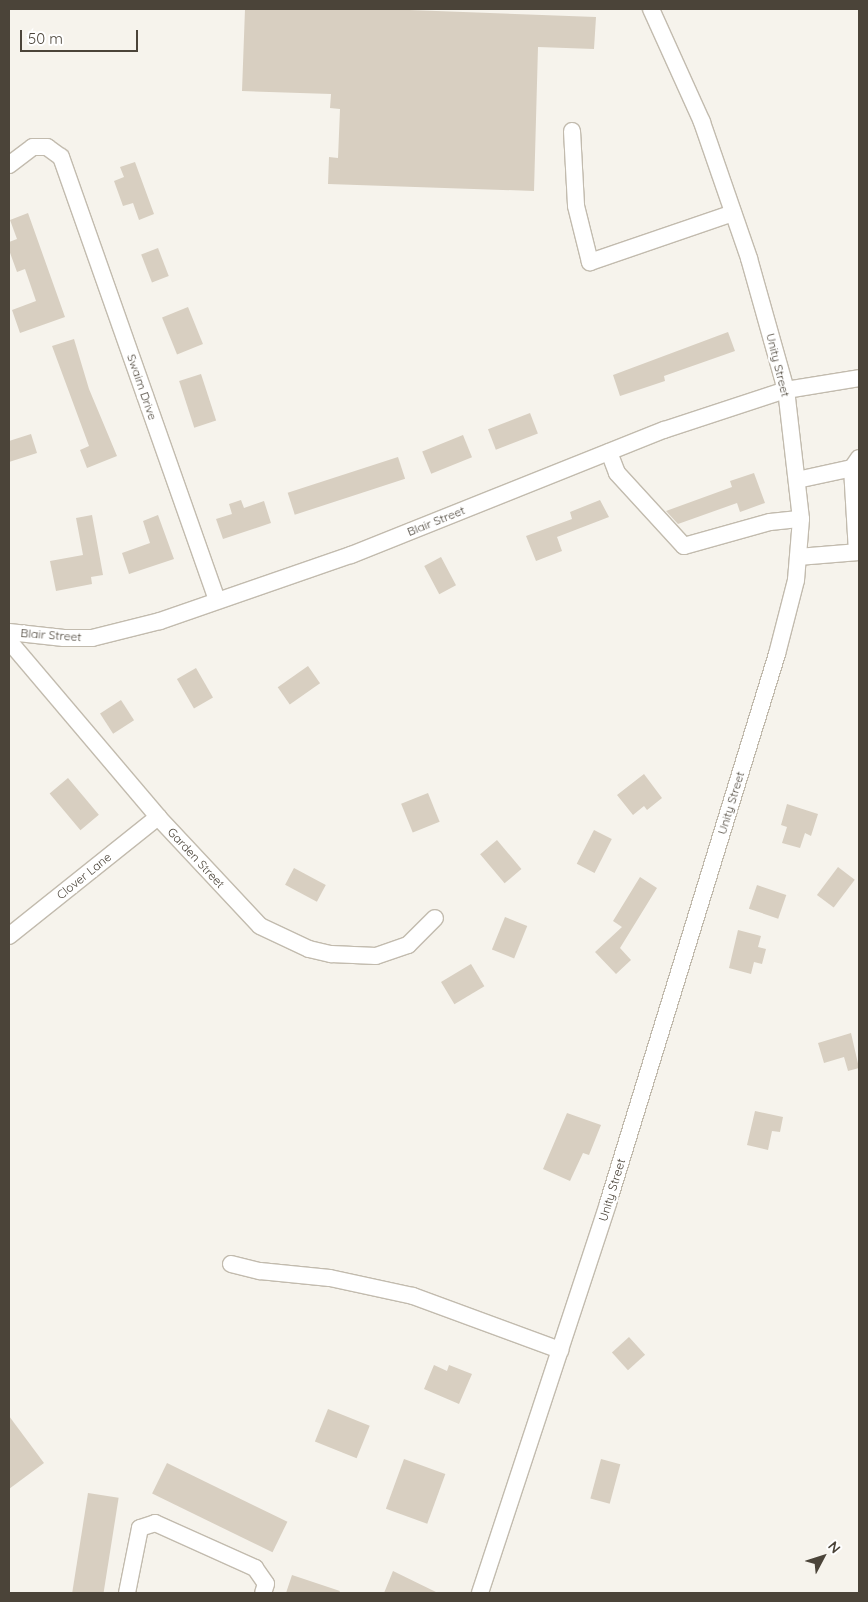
<!DOCTYPE html>
<html>
<head>
<meta charset="utf-8">
<style>
  body { margin:0 }
  #map { position:relative; width:868px; height:1602px; overflow:hidden; background:#f6f3ec; font-family:Quicksand,sans-serif }
  div>[style] { position:absolute }
  .building>* { inset:0; background:#d8cfc1; transform-origin:0 0 }
  .roads { filter:drop-shadow(1px 0 #c2bbae) drop-shadow(-1px 0 #c2bbae) drop-shadow(0 1px #c2bbae) drop-shadow(0 -1px #c2bbae) }
  .minor>* { height:16px; margin:-8px; padding:0 8px; transform-origin:8px; border-radius:8px; background:#fff }
  span { translate:-50% -50%; white-space:nowrap; text-align:center; line-height:1.15; -webkit-text-stroke:4.5px #fff; paint-order:stroke }
  .street-label { font-size:12px; color:#4b4439 }
  .frame { position:absolute; inset:0; border:10px solid #4b4439; pointer-events:none }
  .north { position:absolute; left:798px; top:1532px; width:50px; height:50px; -webkit-text-stroke:4px #fff; paint-order:stroke; rotate:50deg; font-size:14px; font-weight:700; line-height:20px; text-align:center; color:#4b4439 }
  .north::after { content:''; display:block; margin:auto; width:18px; height:22px; background:#4b4439; clip-path:polygon(50% 0,100% 100%,50% 72%,0 100%) }
  .scale { position:absolute; left:20px; top:30px; width:118px; height:22px; box-sizing:border-box; border:2px solid #4b4439; border-top:0; padding-left:6px; font-size:15px; line-height:18px; white-space:nowrap; color:#4b4439; -webkit-text-stroke:4px #fff; paint-order:stroke }
</style>
</head>
<body>
<div id="map">
  <div class="building">
    <i style="clip-path:polygon(245px 9px,383px 9px,596px 17px,594px 49px,538px 47px,534px 191px,328px 184px,329px 157px,338px 158px,340px 109px,330px 108px,331px 94px,242px 91px)"></i>
    <i style="clip-path:polygon(135px 162px,154px 214px,139px 220px,133px 203px,123px 206px,114px 181px,124px 177px,120px 167px)"></i>
    <i style="clip-path:polygon(28px 213px,65px 317px,20px 333px,12px 310px,36px 301px,25px 269px,17px 272px,9px 250px,9px 242px,17px 239px,10px 220px)"></i>
    <i style="left:158px;top:248px;width:30px;height:18px;rotate:69deg"></i>
    <i style="left:188px;top:307px;width:40px;height:28px;rotate:68deg"></i>
    <i style="clip-path:polygon(728px 332px,735px 351px,664px 376px,665px 381px,620px 396px,613px 375px)"></i>
    <i style="clip-path:polygon(74px 339px,89px 389px,117px 456px,87px 468px,80px 450px,89px 446px,52px 346px)"></i>
    <i style="left:201px;top:374px;width:49px;height:23px;rotate:72deg"></i>
    <i style="left:530px;top:413px;width:22px;height:45px;rotate:69deg"></i>
    <i style="clip-path:polygon(31px 434px,37px 453px,9px 462px,9px 441px)"></i>
    <i style="left:463px;top:435px;width:24px;height:44px;rotate:68deg"></i>
    <i style="left:398px;top:457px;width:23px;height:116px;rotate:72deg"></i>
    <i style="clip-path:polygon(754px 473px,765px 503px,740px 512px,737px 503px,678px 524px,666px 511px,732px 487px,730px 481px)"></i>
    <i style="clip-path:polygon(241px 500px,244px 508px,264px 501px,271px 523px,223px 539px,216px 519px,232px 514px,229px 504px)"></i>
    <i style="clip-path:polygon(600px 500px,609px 517px,557px 537px,562px 551px,536px 561px,526px 536px,572px 519px,570px 512px)"></i>
    <i style="clip-path:polygon(92px 515px,103px 575px,91px 577px,92px 584px,56px 591px,50px 561px,83px 555px,76px 518px)"></i>
    <i style="clip-path:polygon(158px 515px,174px 559px,129px 574px,122px 553px,150px 543px,143px 521px)"></i>
    <i style="left:441px;top:557px;width:32px;height:19px;rotate:62deg"></i>
    <i style="left:308px;top:666px;width:21px;height:37px;rotate:55deg"></i>
    <i style="left:196px;top:668px;width:34px;height:22px;rotate:60deg"></i>
    <i style="left:121px;top:700px;width:24px;height:25px;rotate:57deg"></i>
    <i style="clip-path:polygon(644px 774px,662px 798px,647px 810px,644px 806px,633px 815px,617px 795px)"></i>
    <i style="left:68px;top:778px;width:48px;height:24px;rotate:50deg"></i>
    <i style="left:428px;top:793px;width:31px;height:29px;rotate:68deg"></i>
    <i style="clip-path:polygon(787px 804px,818px 814px,811px 836px,805px 833px,800px 848px,782px 843px,787px 827px,781px 825px)"></i>
    <i style="left:594px;top:830px;width:20px;height:38px;rotate:27deg"></i>
    <i style="left:497px;top:840px;width:38px;height:22px;rotate:50deg"></i>
    <i style="left:838px;top:867px;width:21px;height:35px;rotate:37deg"></i>
    <i style="left:294px;top:868px;width:36px;height:19px;rotate:28deg"></i>
    <i style="clip-path:polygon(640px 877px,657px 888px,620px 948px,631px 960px,616px 974px,595px 952px,622px 927px,613px 921px)"></i>
    <i style="left:757px;top:885px;width:31px;height:25px;rotate:19deg"></i>
    <i style="left:505px;top:917px;width:24px;height:35px;rotate:22deg"></i>
    <i style="clip-path:polygon(738px 930px,761px 936px,758px 947px,766px 949px,762px 964px,754px 962px,751px 974px,729px 968px)"></i>
    <i style="left:471px;top:964px;width:26px;height:35px;rotate:59deg"></i>
    <i style="clip-path:polygon(851px 1033px,859px 1068px,848px 1071px,844px 1057px,824px 1063px,818px 1043px)"></i>
    <i style="clip-path:polygon(755px 1111px,783px 1117px,780px 1132px,772px 1131px,768px 1150px,747px 1145px)"></i>
    <i style="clip-path:polygon(567px 1113px,601px 1125px,589px 1155px,583px 1153px,570px 1181px,543px 1169px)"></i>
    <i style="left:629px;top:1337px;width:24px;height:23px;rotate:48deg"></i>
    <i style="clip-path:polygon(434px 1365px,447px 1371px,449px 1365px,472px 1374px,459px 1404px,424px 1389px)"></i>
    <i style="left:328px;top:1409px;width:45px;height:35px;rotate:22deg"></i>
    <i style="clip-path:polygon(9px 1416px,44px 1463px,9px 1489px)"></i>
    <i style="left:404px;top:1459px;width:44px;height:53px;rotate:20deg"></i>
    <i style="left:601px;top:1459px;width:20px;height:41px;rotate:15deg"></i>
    <i style="left:167px;top:1463px;width:134px;height:34px;rotate:26deg"></i>
    <i style="left:88px;top:1493px;width:31px;height:102px;rotate:9deg"></i>
    <i style="clip-path:polygon(393px 1571px,438px 1593px,384px 1593px)"></i>
    <i style="clip-path:polygon(292px 1575px,340px 1591px,339px 1593px,286px 1593px)"></i>
  </div>
  <div class="roads">
    <div class="minor">
      <i style="left:572px;top:131px;width:75px;rotate:86.9deg"></i>
      <i style="left:576px;top:206px;width:58px;rotate:76deg"></i>
      <i style="left:590px;top:262px;width:151px;rotate:-18.9deg"></i>
      <i style="left:9px;top:165px;width:30px;rotate:-37deg"></i>
      <i style="left:33px;top:147px;width:14px"></i>
      <i style="left:47px;top:147px;width:17px;rotate:36deg"></i>
      <i style="left:61px;top:157px;width:470px;rotate:70.6deg"></i>
      <i style="left:609px;top:452px;width:22px;rotate:69deg"></i>
      <i style="left:617px;top:473px;width:99px;rotate:47.5deg"></i>
      <i style="left:684px;top:546px;width:89px;rotate:-15.6deg"></i>
      <i style="left:770px;top:522px;width:31px;rotate:-6deg"></i>
      <i style="left:852px;top:468px;width:84px;rotate:86.6deg"></i>
      <i style="left:797px;top:480px;width:56px;rotate:-12.3deg"></i>
      <i style="left:852px;top:468px;width:12px;rotate:-55deg"></i>
      <i style="left:798px;top:557px;width:61px;rotate:-4.7deg"></i>
      <i style="left:9px;top:632px;width:55px;rotate:6.2deg"></i>
      <i style="left:64px;top:638px;width:28px"></i>
      <i style="left:92px;top:638px;width:70px;rotate:-14deg"></i>
      <i style="left:160px;top:621px;width:202px;rotate:-19.1deg"></i>
      <i style="left:351px;top:555px;width:337px;rotate:-21.8deg"></i>
      <i style="left:664px;top:430px;width:128px;rotate:-18.2deg"></i>
      <i style="left:786px;top:390px;width:74px;rotate:-9.3deg"></i>
      <i style="left:9px;top:641px;width:231px;rotate:49.7deg"></i>
      <i style="left:158px;top:817px;width:149px;rotate:46.9deg"></i>
      <i style="left:260px;top:926px;width:54px;rotate:25.1deg"></i>
      <i style="left:309px;top:949px;width:23px;rotate:13deg"></i>
      <i style="left:331px;top:954px;width:45px;rotate:2.5deg"></i>
      <i style="left:376px;top:956px;width:34px;rotate:-19deg"></i>
      <i style="left:408px;top:945px;width:38px;rotate:-45deg"></i>
      <i style="left:9px;top:936px;width:191px;rotate:-38.6deg"></i>
      <i style="left:231px;top:1264px;width:30px;rotate:14deg"></i>
      <i style="left:260px;top:1271px;width:70px;rotate:5.7deg"></i>
      <i style="left:330px;top:1278px;width:85px;rotate:12.2deg"></i>
      <i style="left:413px;top:1296px;width:157px;rotate:20.2deg"></i>
      <i style="left:127px;top:1593px;width:66px;rotate:-78.7deg"></i>
      <i style="left:140px;top:1528px;width:16px;rotate:-18deg"></i>
      <i style="left:155px;top:1523px;width:110px;rotate:24.2deg"></i>
      <i style="left:255px;top:1568px;width:19px;rotate:55deg"></i>
      <i style="left:266px;top:1584px;width:9px;rotate:108deg"></i>
      <i style="left:480px;top:1593px;width:410px;rotate:-71.8deg"></i>
      <i style="left:608px;top:1203px;width:574px;rotate:-72.89deg"></i>
      <i style="left:777px;top:654px;width:76px;rotate:-75.6deg"></i>
      <i style="left:796px;top:580px;width:61px;rotate:-85.3deg"></i>
      <i style="left:801px;top:519px;width:130px;rotate:-96.6deg"></i>
      <i style="left:786px;top:390px;width:137px;rotate:-105.7deg"></i>
      <i style="left:749px;top:258px;width:144px;rotate:-109.1deg"></i>
      <i style="left:702px;top:122px;width:124px;rotate:-114.3deg"></i>
    </div>
  </div>
  <div class="street-label">
    <span style="left:778px;top:365px;rotate:76deg">Unity Street</span>
    <span style="left:142px;top:387px;rotate:71deg">Swaim Drive</span>
    <span style="left:436px;top:521px;rotate:-22deg">Blair Street</span>
    <span style="left:51px;top:635px;rotate:4deg">Blair Street</span>
    <span style="left:731px;top:803px;rotate:-73deg">Unity Street</span>
    <span style="left:196px;top:858px;rotate:47deg">Garden Street</span>
    <span style="left:84px;top:876px;rotate:-39deg">Clover Lane</span>
    <span style="left:612px;top:1190px;rotate:-73deg">Unity Street</span>
  </div>
  <div class="frame"></div>
  <div class="north">N</div>
  <div class="scale">50 m</div>
</div>
</body>
</html>
